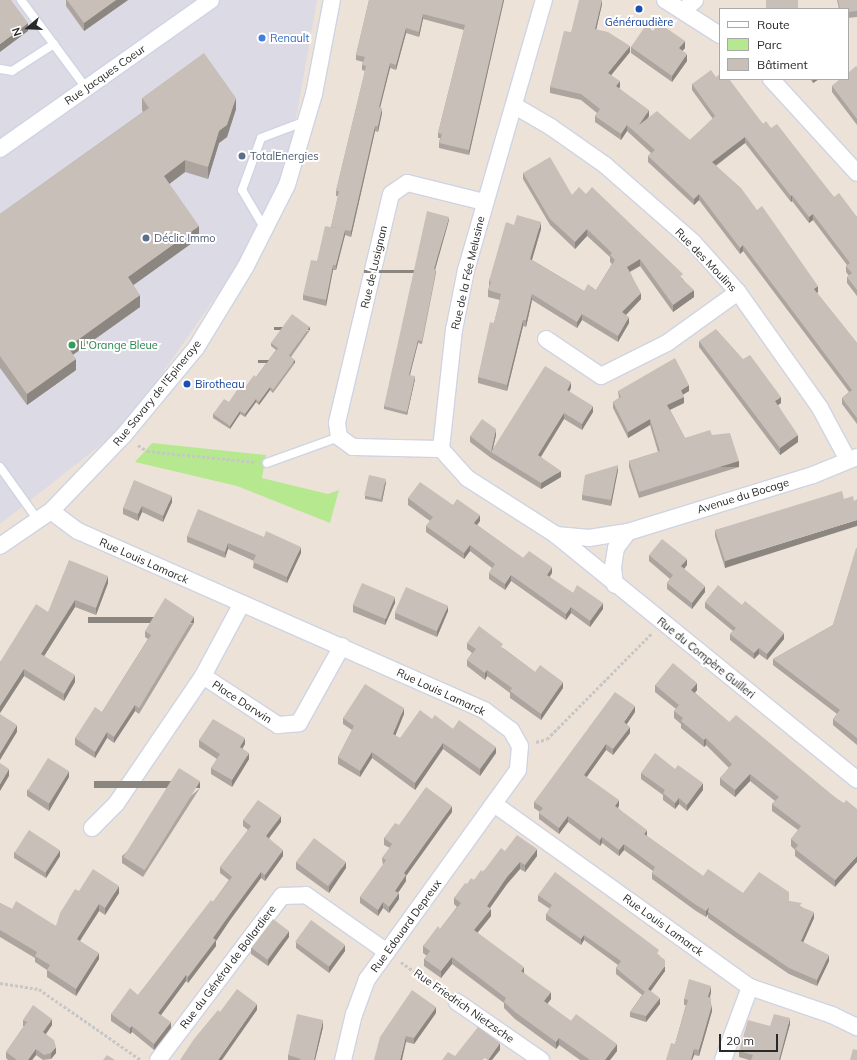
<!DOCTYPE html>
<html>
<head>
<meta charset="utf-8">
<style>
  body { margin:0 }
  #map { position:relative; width:857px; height:1060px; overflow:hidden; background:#ede2d8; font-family:Mulish,sans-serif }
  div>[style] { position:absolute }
  .industrial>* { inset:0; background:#dcdae4 }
  .green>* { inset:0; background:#b6e98f }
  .path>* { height:2.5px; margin-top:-1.25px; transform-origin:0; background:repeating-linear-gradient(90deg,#c7c7c7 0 3px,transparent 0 5px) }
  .roads { filter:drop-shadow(1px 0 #ced4e3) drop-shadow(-1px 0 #ced4e3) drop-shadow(0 1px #ced4e3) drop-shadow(0 -1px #ced4e3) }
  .lane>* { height:8px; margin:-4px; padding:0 4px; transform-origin:4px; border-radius:4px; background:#fff }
  .street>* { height:16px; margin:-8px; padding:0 8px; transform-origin:8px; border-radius:8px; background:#fff }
  .wall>* { inset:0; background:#aca49e }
  .shaded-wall>* { inset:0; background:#8c8681; transform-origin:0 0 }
  .building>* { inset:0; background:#c8bfb8; transform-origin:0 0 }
  .dots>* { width:11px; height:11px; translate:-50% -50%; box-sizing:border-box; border:2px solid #fff; border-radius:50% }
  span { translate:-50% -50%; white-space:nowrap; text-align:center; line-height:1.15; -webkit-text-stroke:4px #fff; paint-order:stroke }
  .transit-label { font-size:11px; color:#164399 }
  .left { translate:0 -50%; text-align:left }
  .shop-label { font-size:11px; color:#366cbe }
  .street-label { font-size:11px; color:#292929 }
  .service-label { font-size:11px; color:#4e5e75 }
  .leisure-label { font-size:11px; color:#27864d }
  .legend { position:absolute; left:719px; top:8px; width:130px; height:72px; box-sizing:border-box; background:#fff; border:1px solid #a9a9a9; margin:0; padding:5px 7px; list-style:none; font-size:12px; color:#292929 }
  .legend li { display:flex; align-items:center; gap:8px; height:20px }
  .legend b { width:20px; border:1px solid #a9a9a9 }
  .north { position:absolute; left:8px; top:8px; width:40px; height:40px; -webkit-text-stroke:3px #fff; paint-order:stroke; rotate:251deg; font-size:11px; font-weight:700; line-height:16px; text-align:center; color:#292929 }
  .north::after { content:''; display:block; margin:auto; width:14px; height:18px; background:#292929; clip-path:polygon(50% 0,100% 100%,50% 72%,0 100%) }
  .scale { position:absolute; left:719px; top:1034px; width:59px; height:18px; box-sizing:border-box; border:2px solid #292929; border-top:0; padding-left:5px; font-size:12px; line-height:14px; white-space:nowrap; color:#292929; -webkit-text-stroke:3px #fff; paint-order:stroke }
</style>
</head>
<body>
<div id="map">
  <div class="industrial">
    <i style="clip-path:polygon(0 0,317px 0,281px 204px,125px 426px,0 524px)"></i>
  </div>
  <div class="green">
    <i style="clip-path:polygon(152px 443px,266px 455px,262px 478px,328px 494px,339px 490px,330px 523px,237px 486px,135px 462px)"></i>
  </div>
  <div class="path">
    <i style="left:138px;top:445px;width:11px;rotate:34deg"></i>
    <i style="left:147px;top:451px;width:108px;rotate:5.9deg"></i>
    <i style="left:536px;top:742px;width:11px;rotate:-15deg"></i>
    <i style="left:547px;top:739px;width:148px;rotate:-45.3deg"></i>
    <i style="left:401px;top:962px;width:52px;rotate:34.9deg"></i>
    <i style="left:0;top:983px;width:39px;rotate:9deg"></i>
    <i style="left:39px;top:989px;width:124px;rotate:34.8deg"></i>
  </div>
  <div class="roads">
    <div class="lane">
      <i style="left:21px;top:0;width:109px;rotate:53.5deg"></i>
      <i style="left:0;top:69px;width:12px;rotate:9deg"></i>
      <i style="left:12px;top:71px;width:50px;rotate:-32.7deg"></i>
      <i style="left:265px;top:229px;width:45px;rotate:-120.5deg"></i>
      <i style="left:242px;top:190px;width:55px;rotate:-69.9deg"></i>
      <i style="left:261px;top:138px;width:48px;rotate:-20.7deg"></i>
      <i style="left:267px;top:463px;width:77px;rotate:-19.9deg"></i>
      <i style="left:0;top:467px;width:65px;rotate:54.4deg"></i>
    </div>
    <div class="street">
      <i style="left:665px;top:0;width:65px;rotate:32.5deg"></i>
      <i style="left:684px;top:10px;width:15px;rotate:-42deg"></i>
      <i style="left:771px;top:79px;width:127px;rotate:47.5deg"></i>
      <i style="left:515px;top:106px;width:42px;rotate:30.3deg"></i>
      <i style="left:551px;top:127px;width:66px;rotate:35.1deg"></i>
      <i style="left:605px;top:165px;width:117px;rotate:41.2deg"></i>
      <i style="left:693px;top:242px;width:67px;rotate:48deg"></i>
      <i style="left:738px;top:292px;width:142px;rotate:54.7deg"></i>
      <i style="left:820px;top:408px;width:59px;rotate:61.7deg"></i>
      <i style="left:0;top:149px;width:258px;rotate:-35.2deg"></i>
      <i style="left:484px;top:202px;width:79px;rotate:-166.1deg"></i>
      <i style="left:407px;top:183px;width:19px;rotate:145deg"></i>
      <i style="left:391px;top:194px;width:235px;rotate:103.3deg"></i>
      <i style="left:337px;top:423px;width:14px;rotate:82deg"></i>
      <i style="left:339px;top:437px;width:17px;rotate:36deg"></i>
      <i style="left:353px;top:447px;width:88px;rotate:1.3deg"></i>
      <i style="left:441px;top:449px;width:120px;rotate:-83.8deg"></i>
      <i style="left:454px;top:330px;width:61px;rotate:-78.7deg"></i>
      <i style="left:466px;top:270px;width:281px;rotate:-73.9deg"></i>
      <i style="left:546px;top:339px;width:66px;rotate:33.9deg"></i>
      <i style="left:601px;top:376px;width:74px;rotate:-26.6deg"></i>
      <i style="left:667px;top:343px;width:87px;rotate:-35.7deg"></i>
      <i style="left:441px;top:449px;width:39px;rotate:48deg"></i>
      <i style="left:467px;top:478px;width:106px;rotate:32.6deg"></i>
      <i style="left:556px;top:535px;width:33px;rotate:5deg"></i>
      <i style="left:589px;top:538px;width:39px;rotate:-9deg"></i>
      <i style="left:628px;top:532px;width:20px;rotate:127deg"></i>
      <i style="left:616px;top:548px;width:19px;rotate:99deg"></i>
      <i style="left:613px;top:567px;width:18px;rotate:84deg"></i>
      <i style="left:51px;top:511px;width:34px;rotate:37deg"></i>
      <i style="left:78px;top:531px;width:444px;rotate:23.8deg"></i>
      <i style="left:484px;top:710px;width:34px;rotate:37deg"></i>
      <i style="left:511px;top:730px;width:18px;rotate:61deg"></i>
      <i style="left:520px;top:746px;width:24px;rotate:95deg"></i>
      <i style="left:518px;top:770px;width:258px;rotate:125.8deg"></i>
      <i style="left:367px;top:979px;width:37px;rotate:110deg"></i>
      <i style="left:354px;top:1014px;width:47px;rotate:103.4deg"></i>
      <i style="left:628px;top:532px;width:194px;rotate:-17.1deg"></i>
      <i style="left:813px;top:475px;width:48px;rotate:-22.2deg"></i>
      <i style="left:556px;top:535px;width:388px;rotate:39.1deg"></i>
      <i style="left:0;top:546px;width:62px;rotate:-34.5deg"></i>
      <i style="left:51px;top:511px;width:105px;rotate:-46.2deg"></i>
      <i style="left:124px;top:435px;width:113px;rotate:-50.4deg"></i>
      <i style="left:196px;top:348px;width:96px;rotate:-58.6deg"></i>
      <i style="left:246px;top:266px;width:91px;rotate:-63.2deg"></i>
      <i style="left:287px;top:185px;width:95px;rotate:-73.5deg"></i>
      <i style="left:314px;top:94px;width:96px;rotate:-79.2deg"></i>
      <i style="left:241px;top:605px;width:81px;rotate:118.2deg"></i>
      <i style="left:203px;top:676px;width:90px;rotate:33.2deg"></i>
      <i style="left:278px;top:725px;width:21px;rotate:-5deg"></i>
      <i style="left:299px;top:723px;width:88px;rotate:-60.8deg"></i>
      <i style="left:494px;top:804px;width:315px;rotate:35.6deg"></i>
      <i style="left:750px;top:987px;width:87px;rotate:18.9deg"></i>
      <i style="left:832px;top:1015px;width:28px;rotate:26deg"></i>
      <i style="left:92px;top:828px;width:34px;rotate:-45deg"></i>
      <i style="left:116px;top:804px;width:155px;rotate:-55.8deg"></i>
      <i style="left:457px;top:1002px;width:102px;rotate:34.6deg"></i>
      <i style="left:158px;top:1060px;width:206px;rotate:-52.9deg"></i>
      <i style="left:282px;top:896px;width:24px;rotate:-2deg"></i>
      <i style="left:306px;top:895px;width:99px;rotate:35.1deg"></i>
      <i style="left:723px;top:1060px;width:78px;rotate:-69.7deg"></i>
    </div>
  </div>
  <div class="wall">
    <i style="clip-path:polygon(66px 0,128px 0,84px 31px,66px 6px)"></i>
    <i style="clip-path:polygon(369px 0,504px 0,469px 155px,439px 148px,439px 143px,440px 138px,438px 138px,438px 133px,464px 30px,423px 19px,419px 37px,406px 33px,396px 70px,390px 68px,380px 107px,382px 113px,378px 132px,375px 131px,351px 237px,345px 235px,336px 270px,333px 270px,326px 306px,303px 300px,303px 295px,331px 227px,338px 196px,336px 196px,336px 191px,365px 71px,362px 70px,362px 65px,363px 62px,356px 60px,356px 55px)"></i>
    <i style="clip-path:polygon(602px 0,602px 4px,596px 30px,630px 52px,611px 75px,620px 87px,619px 88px,649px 116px,648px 118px,690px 140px,713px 119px,692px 90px,692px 84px,716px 77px,763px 124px,771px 128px,834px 197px,857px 217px,857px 296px,847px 283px,847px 277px,849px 276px,846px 272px,846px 266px,847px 265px,813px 220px,809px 223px,792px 201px,791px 202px,745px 143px,716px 166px,818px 292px,817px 293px,857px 343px,857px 424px,842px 404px,842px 398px,849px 392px,743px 251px,740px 254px,699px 200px,694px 205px,648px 162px,648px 156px,651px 153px,627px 131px,621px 140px,595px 122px,595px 116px,597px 113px,581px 100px,550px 93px,550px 87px,571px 32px)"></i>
    <i style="clip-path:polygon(837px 0,857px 0,857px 17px,848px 18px,848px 9px,839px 9px)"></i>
    <i style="clip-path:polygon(653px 31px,685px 48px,682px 51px,687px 61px,672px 82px,631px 53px,631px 47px)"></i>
    <i style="clip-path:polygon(857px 67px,857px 125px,832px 92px,832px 86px)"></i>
    <i style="clip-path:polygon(810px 79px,819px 79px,813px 83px)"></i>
    <i style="clip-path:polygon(142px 98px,236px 109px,227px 137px,219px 143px,208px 179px,185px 172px,169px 184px,199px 238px,133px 285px,140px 307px,73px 355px,76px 370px,27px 405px,0 368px,0 214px,143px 112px,142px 110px)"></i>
    <i style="clip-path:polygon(523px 173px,572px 195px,683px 279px,694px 297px,673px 312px,640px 266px,630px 272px,641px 299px,626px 315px,629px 323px,618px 342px,582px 320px,577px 328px,532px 300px,526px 327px,523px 326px,507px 391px,478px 383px,478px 377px,494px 323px,500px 300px,488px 297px,488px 290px,489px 287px,489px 281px,514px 225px,541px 229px,532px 260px,584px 291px,596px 290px,612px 264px,610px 262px,610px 257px,587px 236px,575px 249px,550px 225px,523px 179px)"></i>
    <i style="clip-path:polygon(449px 220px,435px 270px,436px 273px,422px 344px,418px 343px,410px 375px,415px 379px,407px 415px,384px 409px,384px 406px)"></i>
    <i style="clip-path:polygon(310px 330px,291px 357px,295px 363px,273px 393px,270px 390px,259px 405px,256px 402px,245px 417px,240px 414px,230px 429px,213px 418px,213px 414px,229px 402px,243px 390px,256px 377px,276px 350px,271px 346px,271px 343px)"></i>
    <i style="clip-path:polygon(699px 341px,781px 403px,778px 405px,798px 442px,780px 455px,699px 347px)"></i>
    <i style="clip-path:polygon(571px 388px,569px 392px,593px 412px,582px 430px,564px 419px,541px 457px,561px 477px,541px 489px,491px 458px,491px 456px,491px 458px,470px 442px,470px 436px,496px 435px,493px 449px)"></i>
    <i style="clip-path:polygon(618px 391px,689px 391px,683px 394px,684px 403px,670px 410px,685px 438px,712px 435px,739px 467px,639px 498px,629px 467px,629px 461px,658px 452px,650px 425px,628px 438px,613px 408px,613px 402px,619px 398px)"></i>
    <i style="clip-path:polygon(618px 470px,611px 506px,582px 500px,582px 495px)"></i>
    <i style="clip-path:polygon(386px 482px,382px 502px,365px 499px,365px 496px)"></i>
    <i style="clip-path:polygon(408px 498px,453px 505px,480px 521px,477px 525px,523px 558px,552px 573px,549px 577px,573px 593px,603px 609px,590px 627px,571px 613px,566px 620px,511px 581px,505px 590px,489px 579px,489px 573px,492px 568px,470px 551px,464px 559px,426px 532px,426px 526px,430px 521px,408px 505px)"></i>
    <i style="clip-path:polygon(844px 499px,854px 501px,725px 568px,715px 536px,715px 530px)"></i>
    <i style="clip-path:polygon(172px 502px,163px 522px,142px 512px,138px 521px,123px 514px,123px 508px)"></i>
    <i style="clip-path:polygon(187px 536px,301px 553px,287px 583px,253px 568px,254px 561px,228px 549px,225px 558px,187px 542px)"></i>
    <i style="clip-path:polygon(857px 548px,857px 745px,833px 725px,833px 719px,837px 714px,773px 665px,773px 659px,833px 625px)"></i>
    <i style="clip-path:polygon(649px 555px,687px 565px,684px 569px,705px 592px,692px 609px,667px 589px,667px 583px,670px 579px,649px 561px)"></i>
    <i style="clip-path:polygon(108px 583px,96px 615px,75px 607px,44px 656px,75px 682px,64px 701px,24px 676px,0 713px,0 662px,48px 612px)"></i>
    <i style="clip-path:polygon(705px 602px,784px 639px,767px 660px,759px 654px,754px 659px,730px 640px,730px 634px,733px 631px,705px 608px)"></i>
    <i style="clip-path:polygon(395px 603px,385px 625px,353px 612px,353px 605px)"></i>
    <i style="clip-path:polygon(448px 611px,437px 637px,395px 619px,395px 613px)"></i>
    <i style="clip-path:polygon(194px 623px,139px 714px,135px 711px,114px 743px,107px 738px,95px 758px,75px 745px,75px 738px,102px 712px,148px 639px,145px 637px,145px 631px)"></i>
    <i style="clip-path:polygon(467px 643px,503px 648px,535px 672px,563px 688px,541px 720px,510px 698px,510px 693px,487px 676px,485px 680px,467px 666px,467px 660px,472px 653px,467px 649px)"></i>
    <i style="clip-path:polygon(655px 685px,697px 690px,695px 693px,729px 722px,836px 798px,835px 887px,795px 856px,795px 850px,791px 846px,791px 839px,798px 830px,772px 811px,772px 804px,775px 801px,750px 781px,735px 797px,720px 785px,720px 778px,729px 768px,706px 745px,704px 747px,681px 728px,681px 724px,674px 718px,674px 711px,676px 709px,655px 692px)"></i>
    <i style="clip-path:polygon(635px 712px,627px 724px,630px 733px,613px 755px,606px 750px,586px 777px,619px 806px,618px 808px,647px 836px,703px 876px,743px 893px,789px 901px,802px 907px,814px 918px,803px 942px,829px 961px,817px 986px,789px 974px,739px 940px,708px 918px,708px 914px,706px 917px,696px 911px,652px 879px,652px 873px,653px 871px,624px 850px,619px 856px,602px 843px,600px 846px,568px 822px,559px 834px,539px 819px,539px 813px,540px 812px,534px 808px,534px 802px)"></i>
    <i style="clip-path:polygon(404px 714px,395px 736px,400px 738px,432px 719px,453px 729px,496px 753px,480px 776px,443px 749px,415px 790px,372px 758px,360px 777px,338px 764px,338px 757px,352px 730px,343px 724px,343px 718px)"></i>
    <i style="clip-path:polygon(199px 740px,245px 744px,242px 748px,249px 759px,232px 787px,211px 774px,211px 768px,217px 759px,199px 747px)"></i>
    <i style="clip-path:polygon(675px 769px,703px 790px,687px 811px,679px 804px,675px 809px,663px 800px,663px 795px,641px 779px,641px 773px)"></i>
    <i style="clip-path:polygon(69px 777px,49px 811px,27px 796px,27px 790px)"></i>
    <i style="clip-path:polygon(200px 788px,143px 877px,122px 863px,122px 856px)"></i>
    <i style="clip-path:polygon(452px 812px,406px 876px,406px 881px,398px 893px,399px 899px,389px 913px,383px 908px,378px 916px,360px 903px,360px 897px,383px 865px,382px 858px,390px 848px,384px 845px,384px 838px,399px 825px)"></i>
    <i style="clip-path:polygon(243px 820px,281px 822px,269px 838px,283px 856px,265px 881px,261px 878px,230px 920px,216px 941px,216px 946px,188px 983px,186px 981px,161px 1015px,171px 1028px,154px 1050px,132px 1032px,130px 1034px,111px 1021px,111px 1014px,138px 995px,213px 902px,229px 880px,220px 873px,220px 867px,248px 830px,243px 826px)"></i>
    <i style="clip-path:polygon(505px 851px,537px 856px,525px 872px,520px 869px,507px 884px,490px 908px,491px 916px,477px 933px,524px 973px,551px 999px,547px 1004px,571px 1021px,617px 1051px,610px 1060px,580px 1060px,559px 1045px,556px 1049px,515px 1019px,504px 1008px,504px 1003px,452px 964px,441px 978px,424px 966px,424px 959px,427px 956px,423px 953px,423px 946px,440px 929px,457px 907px,454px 904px,454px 898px,467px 884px,474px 880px)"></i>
    <i style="clip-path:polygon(14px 852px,60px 856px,46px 878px,14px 858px)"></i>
    <i style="clip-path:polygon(296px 862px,346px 868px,329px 893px,296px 869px)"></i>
    <i style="clip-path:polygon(79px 891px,119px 893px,105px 915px,99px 911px,80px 941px,99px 959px,76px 996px,47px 977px,47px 970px,35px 962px,35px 958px,0 937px,0 903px,12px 909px,56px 926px)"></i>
    <i style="clip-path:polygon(538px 895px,659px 955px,665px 971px,650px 991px,660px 1004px,646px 1022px,630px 1017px,630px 1012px,642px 995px,616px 974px,616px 968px,618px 965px,584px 940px,581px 945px,546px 920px,546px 914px,550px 909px,538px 901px)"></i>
    <i style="clip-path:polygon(289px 937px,268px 966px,251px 954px,251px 948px)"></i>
    <i style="clip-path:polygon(296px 942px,345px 951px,329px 973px,296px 948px)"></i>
    <i style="clip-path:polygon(711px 992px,710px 998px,712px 1011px,699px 1056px,694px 1055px,692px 1060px,666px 1060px,675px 1044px,686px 1005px,684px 1005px,684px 999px)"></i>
    <i style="clip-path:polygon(436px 1013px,414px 1044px,406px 1042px,374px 1060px)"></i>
    <i style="clip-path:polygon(23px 1020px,52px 1025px,46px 1034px,56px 1053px,51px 1059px,43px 1060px,36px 1055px,32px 1060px,8px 1060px,6px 1058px,6px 1052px,24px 1026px,23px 1026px)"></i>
    <i style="clip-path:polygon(790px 1024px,780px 1060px,749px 1060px,739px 1057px,739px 1051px,770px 1026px)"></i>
    <i style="clip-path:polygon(323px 1027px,315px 1060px,288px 1060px,288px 1055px)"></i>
  </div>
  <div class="shaded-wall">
    <i style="clip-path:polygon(116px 0,128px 0,84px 31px,84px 23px)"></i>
    <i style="clip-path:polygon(503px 0,504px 0,469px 155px,469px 150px)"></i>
    <i style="clip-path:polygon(602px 0,602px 4px,595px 35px,595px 29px)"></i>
    <i style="clip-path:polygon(423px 14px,423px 19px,419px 37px,419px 32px)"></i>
    <i style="clip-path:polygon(28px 23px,28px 31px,0 52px,0 44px)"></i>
    <i style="clip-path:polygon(406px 28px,406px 33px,396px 70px,396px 65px)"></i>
    <i style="clip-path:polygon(685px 41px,685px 48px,679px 55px,679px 48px)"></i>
    <i style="clip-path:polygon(630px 46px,630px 52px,608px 79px,608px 73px)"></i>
    <i style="clip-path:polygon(687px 54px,687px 61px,672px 82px,672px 76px)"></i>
    <i style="clip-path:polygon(390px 63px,390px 68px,379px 112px,379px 107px)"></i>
    <i style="clip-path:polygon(813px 79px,819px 79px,813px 83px)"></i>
    <i style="clip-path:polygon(620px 81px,620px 87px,616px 92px,616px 86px)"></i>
    <i style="clip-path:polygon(236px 98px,236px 109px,227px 137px,219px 143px,208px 179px,208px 167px,219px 131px)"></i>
    <i style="clip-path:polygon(382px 108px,382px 113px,378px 132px,378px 126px)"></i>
    <i style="clip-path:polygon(649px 110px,649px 116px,639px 131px,639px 125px)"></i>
    <i style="clip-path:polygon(627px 125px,627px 131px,621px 140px,621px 134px)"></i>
    <i style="clip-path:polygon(375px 126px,375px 131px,351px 237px,351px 231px)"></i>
    <i style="clip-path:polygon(745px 137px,745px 143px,712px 168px,712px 162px)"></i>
    <i style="clip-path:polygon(185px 160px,185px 172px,164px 188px,164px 176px)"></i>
    <i style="clip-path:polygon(699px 194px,699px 200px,694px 205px,694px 199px)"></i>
    <i style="clip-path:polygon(792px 195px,792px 201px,791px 202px,791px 196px)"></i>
    <i style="clip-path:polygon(813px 214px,813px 220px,809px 223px,809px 217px)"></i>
    <i style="clip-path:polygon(449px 217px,449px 220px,434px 273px,434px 269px)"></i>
    <i style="clip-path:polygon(541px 222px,541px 229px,530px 266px,530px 259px)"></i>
    <i style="clip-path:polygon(199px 226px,199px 238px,128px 289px,128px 277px)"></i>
    <i style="clip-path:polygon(587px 229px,587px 236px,575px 249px,575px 242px)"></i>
    <i style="clip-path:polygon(345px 230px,345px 235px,336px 270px,336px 265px)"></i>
    <i style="clip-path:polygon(743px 245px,743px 251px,740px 254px,740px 248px)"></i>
    <i style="clip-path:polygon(640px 259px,640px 266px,627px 273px,627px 267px)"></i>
    <i style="clip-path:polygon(333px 265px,333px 270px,326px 306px,326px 300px)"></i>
    <i style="left:436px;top:270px;width:3px;height:72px;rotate:90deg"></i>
    <i style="clip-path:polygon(818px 286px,818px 292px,814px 295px,814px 289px)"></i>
    <i style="clip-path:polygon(694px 290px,694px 297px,673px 312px,673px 305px)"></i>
    <i style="clip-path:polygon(641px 293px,641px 299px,622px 319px,622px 312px)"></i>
    <i style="clip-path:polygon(532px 294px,532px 300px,526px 327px,526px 320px)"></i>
    <i style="clip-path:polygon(140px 295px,140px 307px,68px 358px,68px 347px)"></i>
    <i style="clip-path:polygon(582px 314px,582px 320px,577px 328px,577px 322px)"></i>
    <i style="clip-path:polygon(629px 317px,629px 323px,618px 342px,618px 336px)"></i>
    <i style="clip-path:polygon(523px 320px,523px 326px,507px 391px,507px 385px)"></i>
    <i style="left:310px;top:327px;width:3px;height:36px;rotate:90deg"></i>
    <i style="clip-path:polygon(418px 340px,418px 343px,409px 378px,409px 375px)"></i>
    <i style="clip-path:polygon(76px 359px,76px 370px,27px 405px,27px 394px)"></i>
    <i style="left:295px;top:360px;width:3px;height:37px;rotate:90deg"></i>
    <i style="clip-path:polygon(415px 376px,415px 379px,407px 415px,407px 412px)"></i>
    <i style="clip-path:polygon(571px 382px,571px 388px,567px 396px,567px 390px)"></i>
    <i style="clip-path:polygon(689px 385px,689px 391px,681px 396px,681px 390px)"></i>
    <i style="clip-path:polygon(270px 387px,270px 390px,259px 405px,259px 402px)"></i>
    <i style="clip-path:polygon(684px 397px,684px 403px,667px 411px,667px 405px)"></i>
    <i style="clip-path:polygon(781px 397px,781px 403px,775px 407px,775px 401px)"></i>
    <i style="clip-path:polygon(256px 399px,256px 402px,245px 417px,245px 414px)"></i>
    <i style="clip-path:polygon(593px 406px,593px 412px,582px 430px,582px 424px)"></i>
    <i style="clip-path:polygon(240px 411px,240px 414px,230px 429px,230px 426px)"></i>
    <i style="clip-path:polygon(564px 413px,564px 419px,538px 461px,538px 455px)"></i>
    <i style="clip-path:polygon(650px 419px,650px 425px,628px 438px,628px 432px)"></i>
    <i style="clip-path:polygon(496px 429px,496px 435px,492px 452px,491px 452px,491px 458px,491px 452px)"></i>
    <i style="clip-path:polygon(798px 435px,798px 442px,780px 455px,780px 448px)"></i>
    <i style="left:739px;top:461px;width:6px;height:105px;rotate:90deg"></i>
    <i style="clip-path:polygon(618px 465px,618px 470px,611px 506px,611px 500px)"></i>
    <i style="clip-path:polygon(561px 471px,561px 477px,541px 489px,541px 483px)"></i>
    <i style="clip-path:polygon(386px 479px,386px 482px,382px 502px,382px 499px)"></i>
    <i style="clip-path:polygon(172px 496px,172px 502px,163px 522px,163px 516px)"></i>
    <i style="clip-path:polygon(142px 506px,142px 512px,138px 521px,138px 514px)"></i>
    <i style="clip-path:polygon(480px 515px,480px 521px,474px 529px,474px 523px)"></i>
    <i style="clip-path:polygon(857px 520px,857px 526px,725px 568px,725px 561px)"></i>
    <i style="clip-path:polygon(228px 543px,228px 549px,225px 558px,225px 552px)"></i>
    <i style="clip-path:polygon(470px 545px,470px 551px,464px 559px,464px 553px)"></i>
    <i style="clip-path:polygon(301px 547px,301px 553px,287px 583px,287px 577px)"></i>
    <i style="clip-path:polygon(687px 559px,687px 565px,681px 572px,681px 566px)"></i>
    <i style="clip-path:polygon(552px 567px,552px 573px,547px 581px,547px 575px)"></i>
    <i style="clip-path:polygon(511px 575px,511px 581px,505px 590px,505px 584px)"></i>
    <i style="clip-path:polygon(108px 576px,108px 583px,96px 615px,96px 608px)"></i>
    <i style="clip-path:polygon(705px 586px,705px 592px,692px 609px,692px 603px)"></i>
    <i style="clip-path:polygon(395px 597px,395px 603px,385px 625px,385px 619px)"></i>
    <i style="clip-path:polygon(75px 600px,75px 607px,41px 661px,41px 654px)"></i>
    <i style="clip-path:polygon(603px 603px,603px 609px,590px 627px,590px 621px)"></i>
    <i style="clip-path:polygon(448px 606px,448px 611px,437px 637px,437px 631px)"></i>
    <i style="clip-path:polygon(571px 607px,571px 613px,566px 620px,566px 614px)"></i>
    <i style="left:194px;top:617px;width:6px;height:106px;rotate:90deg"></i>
    <i style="clip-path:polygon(784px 633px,784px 639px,767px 660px,767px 654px)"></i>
    <i style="clip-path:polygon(759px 648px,759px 654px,754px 659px,754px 653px)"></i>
    <i style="clip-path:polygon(24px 669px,24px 676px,0 713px,0 706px)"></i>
    <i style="clip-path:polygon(487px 670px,487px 676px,485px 680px,485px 673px)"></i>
    <i style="clip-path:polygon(75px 675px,75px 682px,64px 701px,64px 694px)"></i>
    <i style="clip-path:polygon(563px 682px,563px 688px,541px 720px,541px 714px)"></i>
    <i style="clip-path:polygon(697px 683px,697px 690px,691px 697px,691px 690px)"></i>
    <i style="clip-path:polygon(135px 705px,135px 711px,114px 743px,114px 737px)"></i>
    <i style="clip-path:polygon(635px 706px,635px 712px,624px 728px,624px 722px)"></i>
    <i style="clip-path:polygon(404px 708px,404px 714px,393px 741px,393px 734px)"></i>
    <i style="clip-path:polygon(17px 725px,17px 732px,0 760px,0 753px)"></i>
    <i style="clip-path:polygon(630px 727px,630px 733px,613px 755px,613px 749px)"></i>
    <i style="clip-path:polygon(107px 732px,107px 738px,95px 758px,95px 752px)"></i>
    <i style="clip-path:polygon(245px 738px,245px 744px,240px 753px,240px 747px)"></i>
    <i style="clip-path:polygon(706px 738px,706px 745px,704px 747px,704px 740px)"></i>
    <i style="clip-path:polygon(443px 743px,443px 749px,415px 790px,415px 783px)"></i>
    <i style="clip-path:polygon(606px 744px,606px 750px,584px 781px,584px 775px)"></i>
    <i style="clip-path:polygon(496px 747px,496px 753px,480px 776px,480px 769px)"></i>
    <i style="clip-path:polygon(372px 752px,372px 758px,360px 777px,360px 771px)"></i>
    <i style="clip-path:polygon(249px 753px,249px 759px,232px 787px,232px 780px)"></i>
    <i style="clip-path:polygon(9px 769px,9px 776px,0 791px,0 784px)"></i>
    <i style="clip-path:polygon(69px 771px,69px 777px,49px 811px,49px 804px)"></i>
    <i style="clip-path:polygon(750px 774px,750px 781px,735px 797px,735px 790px)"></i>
    <i style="left:200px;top:781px;width:7px;height:106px;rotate:90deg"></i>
    <i style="clip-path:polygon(703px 783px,703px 790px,687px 811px,687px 805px)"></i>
    <i style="clip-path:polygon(679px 798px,679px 804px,675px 809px,675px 803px)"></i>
    <i style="clip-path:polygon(619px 800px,619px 806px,615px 812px,615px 806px)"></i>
    <i style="clip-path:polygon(452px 806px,452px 812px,406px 876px,406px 881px,395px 897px,395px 891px,404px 873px)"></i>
    <i style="clip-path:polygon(281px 816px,281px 822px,266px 842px,266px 836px)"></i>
    <i style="clip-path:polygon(568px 816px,568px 822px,559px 834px,559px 828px)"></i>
    <i style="clip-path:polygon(647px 830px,647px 836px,644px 834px)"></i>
    <i style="clip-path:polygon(602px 837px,602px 843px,600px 846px,600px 840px)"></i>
    <i style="clip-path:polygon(624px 844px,624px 850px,619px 856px,619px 850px)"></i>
    <i style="clip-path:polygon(537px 849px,537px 856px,525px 872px,525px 865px)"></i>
    <i style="clip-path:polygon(60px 850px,60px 856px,46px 878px,46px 872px)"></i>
    <i style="clip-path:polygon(283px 850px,283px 856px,265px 881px,265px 875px)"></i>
    <i style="clip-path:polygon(857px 856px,857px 862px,835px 887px,835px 880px)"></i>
    <i style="clip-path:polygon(346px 862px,346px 868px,329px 893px,329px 887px)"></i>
    <i style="clip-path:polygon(520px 862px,520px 869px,507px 884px,487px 912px,487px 906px,507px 877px)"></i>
    <i style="clip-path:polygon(261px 872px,261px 878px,230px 920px,216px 941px,216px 946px,188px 983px,188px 977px,213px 938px,230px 914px)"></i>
    <i style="clip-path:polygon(119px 886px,119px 893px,105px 915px,105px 908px)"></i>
    <i style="clip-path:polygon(399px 893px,399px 899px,389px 913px,389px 907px)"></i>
    <i style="clip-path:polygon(383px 902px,383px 908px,378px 916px,378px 910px)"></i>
    <i style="clip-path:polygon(99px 904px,99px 911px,77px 945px,77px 939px)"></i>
    <i style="clip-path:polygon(709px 907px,708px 914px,706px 917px,706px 911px)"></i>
    <i style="clip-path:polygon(491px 909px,491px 916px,474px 937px,474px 930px)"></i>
    <i style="clip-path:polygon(814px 912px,814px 918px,801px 947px,801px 941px)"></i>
    <i style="clip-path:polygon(289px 931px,289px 937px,268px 966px,268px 960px)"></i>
    <i style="clip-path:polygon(584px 935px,584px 940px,581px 945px,581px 939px)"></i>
    <i style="clip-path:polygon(345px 945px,345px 951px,329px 973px,329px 967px)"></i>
    <i style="clip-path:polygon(99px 953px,99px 959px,76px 996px,76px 989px)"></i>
    <i style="clip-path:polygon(829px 955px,829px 961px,817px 986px,817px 980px)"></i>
    <i style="clip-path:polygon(452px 957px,452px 964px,441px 978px,441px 971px)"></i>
    <i style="clip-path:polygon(665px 966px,665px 971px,648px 995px,648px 989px)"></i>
    <i style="clip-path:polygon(524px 967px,524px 974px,521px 971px)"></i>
    <i style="clip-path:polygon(186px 975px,186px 981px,158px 1019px,158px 1013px)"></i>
    <i style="clip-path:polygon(711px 986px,711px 992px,708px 1003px,708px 997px)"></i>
    <i style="clip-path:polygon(551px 992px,551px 999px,544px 1008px,544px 1001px)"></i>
    <i style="clip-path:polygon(660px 998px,660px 1004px,646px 1022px,646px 1016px)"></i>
    <i style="clip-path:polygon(257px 1004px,257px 1010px,222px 1060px,218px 1060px)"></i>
    <i style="clip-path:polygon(712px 1005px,712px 1011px,699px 1056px,699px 1050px)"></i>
    <i style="clip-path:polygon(436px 1007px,436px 1013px,414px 1044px,414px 1038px)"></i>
    <i style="clip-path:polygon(790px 1018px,790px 1024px,780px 1060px,779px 1060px)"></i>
    <i style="clip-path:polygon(52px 1019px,52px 1025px,43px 1038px,43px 1032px)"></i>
    <i style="clip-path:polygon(323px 1020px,323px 1027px,315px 1060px,314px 1060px)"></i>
    <i style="clip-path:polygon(171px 1022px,171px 1028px,154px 1050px,154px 1044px)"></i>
    <i style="clip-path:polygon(132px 1026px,132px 1032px,130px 1034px,130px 1028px)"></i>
    <i style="clip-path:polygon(406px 1036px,406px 1042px,402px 1060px,400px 1060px)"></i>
    <i style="clip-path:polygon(559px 1038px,559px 1045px,556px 1049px,556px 1042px)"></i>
    <i style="clip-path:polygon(500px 1043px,500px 1050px,492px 1060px,488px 1060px)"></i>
    <i style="clip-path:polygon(617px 1044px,617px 1051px,610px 1060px,605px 1060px)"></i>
    <i style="clip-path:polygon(56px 1047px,56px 1053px,51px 1059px,51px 1053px)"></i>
    <i style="clip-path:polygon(36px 1049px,36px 1055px,32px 1060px,28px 1060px)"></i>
    <i style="clip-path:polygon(694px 1049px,694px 1055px,692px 1060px,691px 1060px)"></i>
  </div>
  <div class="building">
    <i style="clip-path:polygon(0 0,11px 0,28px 23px,0 44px)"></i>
    <i style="clip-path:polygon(67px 0,116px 0,84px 23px)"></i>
    <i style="clip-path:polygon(369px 0,503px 0,469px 150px,439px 143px,442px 134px,438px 133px,465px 25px,423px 14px,419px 32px,406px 28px,396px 65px,390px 63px,379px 107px,382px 108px,378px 126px,375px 126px,351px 231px,345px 230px,336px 265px,333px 265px,326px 300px,303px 295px,311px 260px,317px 261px,325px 226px,344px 230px,331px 227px,339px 191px,336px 191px,366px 66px,362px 65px,365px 57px,356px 55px)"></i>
    <i style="clip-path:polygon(579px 0,602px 0,595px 29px,608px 32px,630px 46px,608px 73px,620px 81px,616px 86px,649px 110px,639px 125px,657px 111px,690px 140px,715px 116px,692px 84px,711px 70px,716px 77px,720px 74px,720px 79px,729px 79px,763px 124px,766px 121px,771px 128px,777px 124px,834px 197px,839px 193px,857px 217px,857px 290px,847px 277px,852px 273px,846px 266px,850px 263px,813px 214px,809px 217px,792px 195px,791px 196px,745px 137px,712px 162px,741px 188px,757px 210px,762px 206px,818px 286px,814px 289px,857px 343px,857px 418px,842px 398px,852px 390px,743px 245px,740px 248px,699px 194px,694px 199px,648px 156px,655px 150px,627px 125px,621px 134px,595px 116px,600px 109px,581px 94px,550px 87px,564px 31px,571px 32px)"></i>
    <i style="left:766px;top:0;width:32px;height:9px"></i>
    <i style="clip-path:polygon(838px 0,857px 0,857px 11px,848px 12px,848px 9px,840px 9px)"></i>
    <i style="clip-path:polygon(659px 23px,685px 41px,679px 48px,687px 54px,672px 76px,631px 47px,646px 25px,653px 31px)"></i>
    <i style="clip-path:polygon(204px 53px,236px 98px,227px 125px,219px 131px,208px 167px,185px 160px,164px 176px,199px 226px,128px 277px,140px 295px,68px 347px,76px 359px,27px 394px,0 356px,0 214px,149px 108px,142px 98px)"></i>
    <i style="clip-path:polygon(856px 66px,857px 67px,857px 119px,832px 86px,840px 79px,848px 79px,848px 73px)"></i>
    <i style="clip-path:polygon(550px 157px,572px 195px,579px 187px,586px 194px,592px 187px,683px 274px,680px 277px,694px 290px,673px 305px,640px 259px,627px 267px,641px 293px,622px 312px,629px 317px,618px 336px,582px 314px,577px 322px,532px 294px,526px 320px,523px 320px,507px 385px,478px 377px,490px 322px,494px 323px,501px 294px,488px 290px,491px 282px,489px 281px,506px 222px,514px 225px,517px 215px,541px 222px,530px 259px,584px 291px,588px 284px,596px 290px,615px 260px,610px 255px,612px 253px,587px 229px,575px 242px,550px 219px,523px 173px)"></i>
    <i style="clip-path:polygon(427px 211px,449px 217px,434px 269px,436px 270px,422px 341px,418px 340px,409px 375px,415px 376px,407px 412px,384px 406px)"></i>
    <i style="left:292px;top:314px;width:22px;height:36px;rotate:36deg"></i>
    <i style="clip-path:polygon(716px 329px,743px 359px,750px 355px,781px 397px,775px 401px,798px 435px,780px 448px,699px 341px)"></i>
    <i style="clip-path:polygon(278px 348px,295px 360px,273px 390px,270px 387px,259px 402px,256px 399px,245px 414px,240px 411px,230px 426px,213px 414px,224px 399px,229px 402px,239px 387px,243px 390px,254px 375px,256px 377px)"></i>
    <i style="clip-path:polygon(675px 358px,689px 385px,681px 390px,684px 397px,667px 405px,685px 438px,710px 430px,712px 435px,730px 433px,739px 461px,639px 492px,629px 461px,660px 451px,650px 419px,628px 432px,613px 402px,621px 397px,618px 391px)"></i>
    <i style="clip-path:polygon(545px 366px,571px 382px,567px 390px,593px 406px,582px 424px,564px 413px,538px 455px,561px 471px,541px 483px,491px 452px)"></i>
    <i style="clip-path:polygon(482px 419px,496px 429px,491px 452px,470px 436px)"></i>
    <i style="clip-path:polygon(618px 465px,611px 500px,582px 495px,585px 475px)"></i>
    <i style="left:369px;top:475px;width:17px;height:21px;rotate:13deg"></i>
    <i style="clip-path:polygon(134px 480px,172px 496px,163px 516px,142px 506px,138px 514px,123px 508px)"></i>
    <i style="clip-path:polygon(420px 482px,453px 505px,457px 499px,480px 515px,474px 523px,523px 558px,529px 551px,552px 567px,547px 575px,573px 593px,577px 585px,603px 603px,590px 621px,571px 607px,566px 614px,511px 575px,505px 584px,489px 573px,495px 564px,470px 545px,464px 553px,426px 526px,433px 517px,408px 498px)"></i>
    <i style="clip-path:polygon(842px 491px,844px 499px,853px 496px,854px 501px,857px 499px,857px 520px,725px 561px,715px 530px)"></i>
    <i style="clip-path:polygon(198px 509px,264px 537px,266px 531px,301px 547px,287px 577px,253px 562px,256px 555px,228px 543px,225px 552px,187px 536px)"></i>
    <i style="clip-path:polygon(662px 539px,687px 559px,681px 566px,705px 586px,692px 603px,667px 583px,673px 575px,649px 555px)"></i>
    <i style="clip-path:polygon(856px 548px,857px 548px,857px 738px,833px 719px,840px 710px,773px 659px,833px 625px)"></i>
    <i style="clip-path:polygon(69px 560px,108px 576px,96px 608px,75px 600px,41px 654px,75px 675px,64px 694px,24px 669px,0 706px,0 662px,36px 604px,48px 612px)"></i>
    <i style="left:362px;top:583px;width:36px;height:24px;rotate:23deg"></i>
    <i style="clip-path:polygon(718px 585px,742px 605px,745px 601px,784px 633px,767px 654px,759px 648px,754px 653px,730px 634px,736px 628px,705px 602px)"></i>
    <i style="left:406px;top:587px;width:46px;height:28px;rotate:24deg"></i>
    <i style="clip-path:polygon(165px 598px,194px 617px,139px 708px,135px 705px,114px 737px,107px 732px,95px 752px,75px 738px,95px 707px,102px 712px,151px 635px,145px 631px)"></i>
    <i style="clip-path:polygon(479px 626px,503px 644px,501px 647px,535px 672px,540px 665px,563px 682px,541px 714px,510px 691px,512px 688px,487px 670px,485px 673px,467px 660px,476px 649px,467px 643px)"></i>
    <i style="clip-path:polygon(673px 663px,697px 683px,691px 690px,729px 722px,736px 715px,836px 798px,844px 803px,846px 800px,857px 809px,857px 856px,835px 880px,795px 849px,798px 845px,791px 839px,801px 826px,772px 804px,779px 797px,750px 774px,735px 790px,720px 778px,732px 764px,706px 738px,704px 740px,681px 721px,683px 718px,674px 711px,679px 705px,655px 685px)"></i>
    <i style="clip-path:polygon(365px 684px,404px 708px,393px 734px,400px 738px,420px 710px,432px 719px,435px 715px,453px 729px,459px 720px,496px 747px,480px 769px,443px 743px,415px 783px,372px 752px,360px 771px,338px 757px,354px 726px,343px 718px)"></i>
    <i style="clip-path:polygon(615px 692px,635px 706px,624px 722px,630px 727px,613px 749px,606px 744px,584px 775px,619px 800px,615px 806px,647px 830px,644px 834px,703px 876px,708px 869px,743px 893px,759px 872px,789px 892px,789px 901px,802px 903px,799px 906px,814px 912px,801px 941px,829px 955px,817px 980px,789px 968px,739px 934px,708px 912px,709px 907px,706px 911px,696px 905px,652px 873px,655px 867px,624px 844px,619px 850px,602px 837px,600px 840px,568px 816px,559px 828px,539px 813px,543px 808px,534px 802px)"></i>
    <i style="clip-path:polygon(0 714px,17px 725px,0 753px)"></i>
    <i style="clip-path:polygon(213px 719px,245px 738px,240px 747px,249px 753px,232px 780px,211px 768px,220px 754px,199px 740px)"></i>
    <i style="clip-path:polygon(655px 753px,675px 769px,678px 765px,703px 783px,687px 805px,679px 798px,675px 803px,663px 793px,665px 790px,641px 773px)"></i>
    <i style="left:48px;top:758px;width:25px;height:38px;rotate:32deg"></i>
    <i style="clip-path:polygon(0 763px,9px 769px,0 784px)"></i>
    <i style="left:179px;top:768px;width:25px;height:105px;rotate:32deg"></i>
    <i style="clip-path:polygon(426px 787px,452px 806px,404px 873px,406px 875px,395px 891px,399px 893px,389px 907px,383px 902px,378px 910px,360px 897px,386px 860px,382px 858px,392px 844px,384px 838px,395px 823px,399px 825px)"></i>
    <i style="clip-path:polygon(258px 800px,281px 816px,266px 836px,283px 850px,265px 875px,261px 872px,230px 914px,213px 938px,216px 940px,188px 977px,186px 975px,158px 1013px,171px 1022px,154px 1044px,132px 1026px,130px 1028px,111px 1014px,130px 988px,138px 995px,211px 900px,213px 902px,232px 877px,220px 867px,251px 826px,243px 820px)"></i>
    <i style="left:29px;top:830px;width:37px;height:27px;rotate:33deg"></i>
    <i style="clip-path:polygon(517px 835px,537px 849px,525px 865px,520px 862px,507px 877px,487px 906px,491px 909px,474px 930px,524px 967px,521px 971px,551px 992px,544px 1001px,571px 1021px,576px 1014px,617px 1044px,605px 1060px,590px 1060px,559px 1038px,556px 1042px,515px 1012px,504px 1002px,506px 998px,452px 957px,441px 971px,424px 959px,430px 951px,423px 946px,438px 926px,440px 929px,461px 903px,454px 898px,465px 883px,467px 884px,471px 878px,474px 880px,481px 870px,483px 872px,501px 848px,505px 851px)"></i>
    <i style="left:314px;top:838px;width:40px;height:30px;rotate:37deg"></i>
    <i style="clip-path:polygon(93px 869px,119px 886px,105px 908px,99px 904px,77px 939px,99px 953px,76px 989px,47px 970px,50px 965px,35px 956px,37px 952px,0 930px,0 903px,12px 909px,16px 901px,56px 926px,60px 913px,75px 889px,79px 891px)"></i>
    <i style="clip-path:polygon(555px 872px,659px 950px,657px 954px,665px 960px,665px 966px,648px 989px,660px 998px,646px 1016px,630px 1012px,645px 992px,616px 968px,621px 961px,584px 935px,581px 939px,546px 914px,552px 905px,538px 895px)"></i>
    <i style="left:273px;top:919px;width:20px;height:36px;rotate:37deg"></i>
    <i style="left:311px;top:920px;width:42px;height:27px;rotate:36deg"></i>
    <i style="clip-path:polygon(689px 979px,711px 986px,708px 997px,711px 998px,710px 1004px,712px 1005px,699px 1050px,694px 1049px,691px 1060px,666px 1060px,671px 1043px,675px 1044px,688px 1000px,684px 999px)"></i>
    <i style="clip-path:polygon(237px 989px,257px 1004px,218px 1060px,180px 1060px,194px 1039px,218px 1010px,220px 1012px)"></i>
    <i style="clip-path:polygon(412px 990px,436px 1007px,414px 1038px,406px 1036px,400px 1060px,374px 1060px,380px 1037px)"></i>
    <i style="clip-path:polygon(33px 1005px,52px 1019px,43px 1032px,54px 1040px,56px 1047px,51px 1053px,44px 1055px,36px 1049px,28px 1060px,17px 1060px,6px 1052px,27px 1022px,23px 1020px)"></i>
    <i style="clip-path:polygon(297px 1014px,323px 1020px,314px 1060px,299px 1060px,301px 1059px,288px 1055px)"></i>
    <i style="clip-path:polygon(774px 1014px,790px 1018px,779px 1060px,751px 1060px,753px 1055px,739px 1051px,748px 1020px,770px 1026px)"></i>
    <i style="clip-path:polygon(478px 1027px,500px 1043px,488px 1060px,484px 1058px,483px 1060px,442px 1060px,448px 1052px,455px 1056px)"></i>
    <i style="clip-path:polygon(853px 1049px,857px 1050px,857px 1060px,850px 1060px)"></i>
    <i style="clip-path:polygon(107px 1055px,115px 1060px,103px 1060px)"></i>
  </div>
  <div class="dots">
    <i style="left:639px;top:9px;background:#1a4fb4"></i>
    <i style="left:262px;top:38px;background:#3f7fe0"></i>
    <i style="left:242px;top:156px;background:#5c6f8a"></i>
    <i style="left:146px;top:238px;background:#5c6f8a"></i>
    <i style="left:72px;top:345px;background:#2e9e5b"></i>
    <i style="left:187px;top:384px;background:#1a4fb4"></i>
  </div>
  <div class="transit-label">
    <span style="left:639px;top:22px">Généraudière</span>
    <span class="left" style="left:195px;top:384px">Birotheau</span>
  </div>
  <div class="shop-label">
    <span class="left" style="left:270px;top:38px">Renault</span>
  </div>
  <div class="street-label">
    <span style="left:105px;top:75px;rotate:-35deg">Rue Jacques Coeur</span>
    <span style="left:706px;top:260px;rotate:46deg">Rue des Moulins</span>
    <span style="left:374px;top:267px;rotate:-77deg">Rue de Lusignan</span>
    <span style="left:468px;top:273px;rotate:-77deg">Rue de la Fée Melusine</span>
    <span style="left:157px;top:393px;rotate:-51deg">Rue Savary de l'Epineraye</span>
    <span style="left:743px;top:496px;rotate:-17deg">Avenue du Bocage</span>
    <span style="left:144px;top:561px;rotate:24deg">Rue Louis Lamarck</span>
    <span style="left:706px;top:658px;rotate:39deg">Rue du Compère Guilleri</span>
    <span style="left:441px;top:692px;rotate:25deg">Rue Louis Lamarck</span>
    <span style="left:242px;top:702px;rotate:33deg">Place Darwin</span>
    <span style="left:663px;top:925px;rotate:36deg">Rue Louis Lamarck</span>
    <span style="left:406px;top:926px;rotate:-54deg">Rue Edouard Depreux</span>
    <span style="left:228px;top:967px;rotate:-53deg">Rue du Général de Bollardiere</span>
    <span style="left:464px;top:1006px;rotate:35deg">Rue Friedrich Nietzsche</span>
  </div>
  <div class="service-label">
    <span class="left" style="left:250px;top:156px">TotalEnergies</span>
    <span class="left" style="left:154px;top:238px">Déclic Immo</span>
  </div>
  <div class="leisure-label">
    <span class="left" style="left:80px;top:345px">L'Orange Bleue</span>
  </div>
  <ul class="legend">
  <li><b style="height:5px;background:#fff"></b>Route</li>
  <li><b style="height:11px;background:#b6e98f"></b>Parc</li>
  <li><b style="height:11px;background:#c8bfb8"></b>Bâtiment</li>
  </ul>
  <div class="north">N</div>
  <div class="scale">20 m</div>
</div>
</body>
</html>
